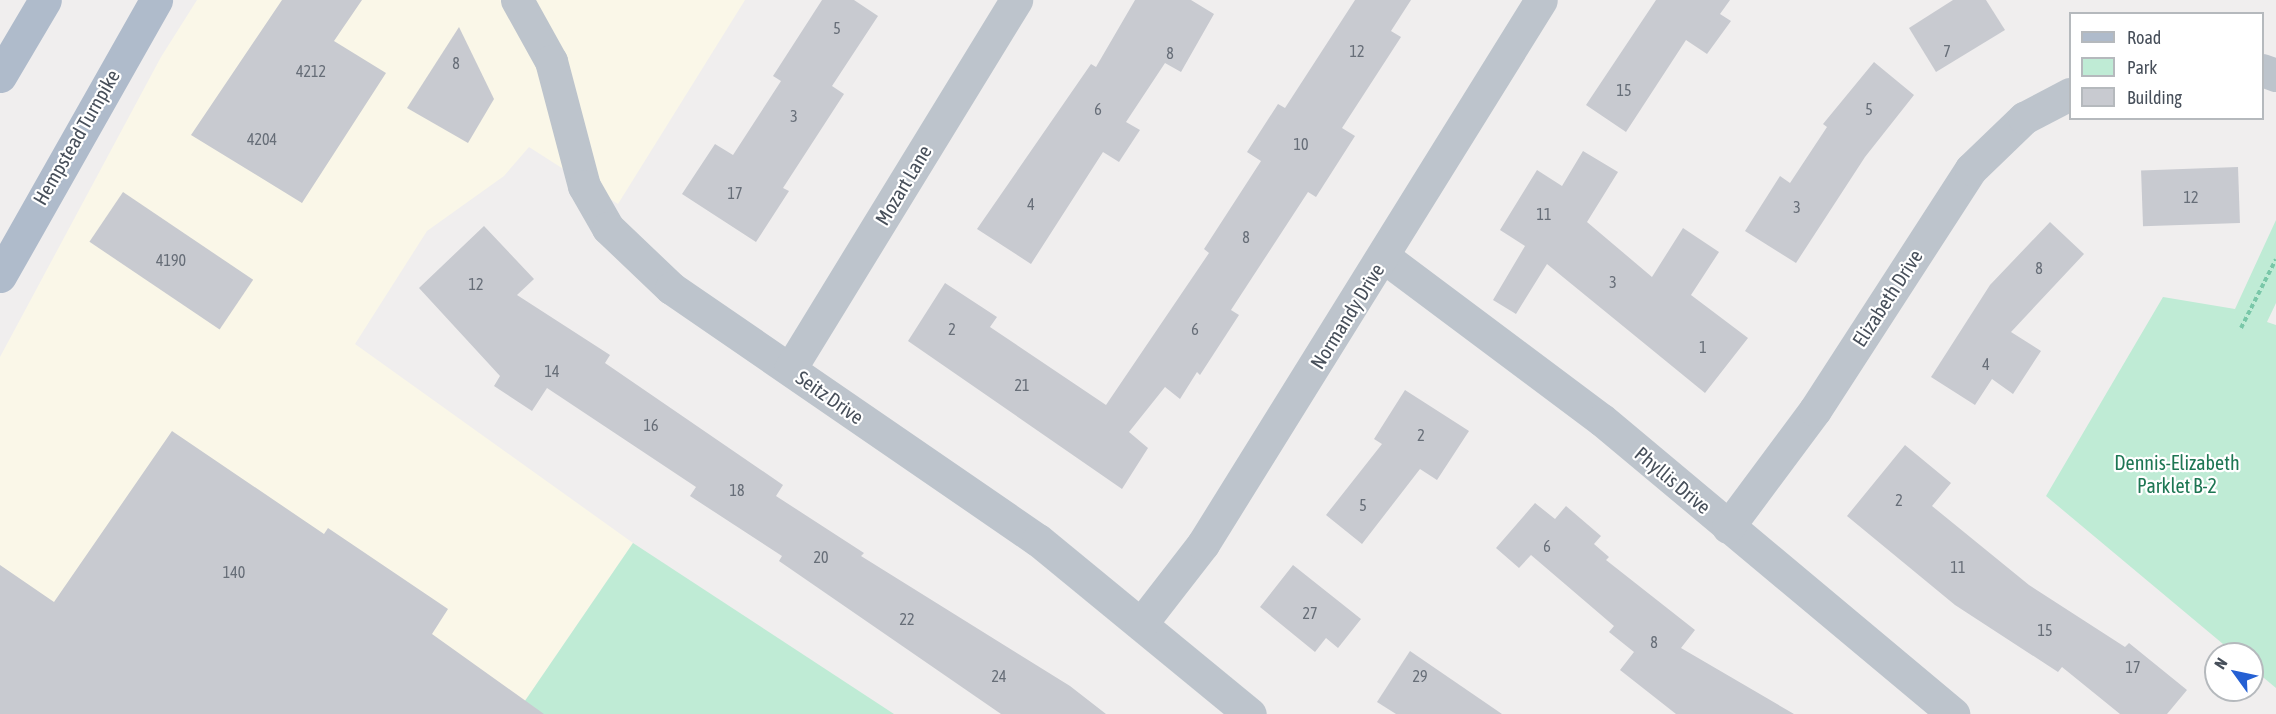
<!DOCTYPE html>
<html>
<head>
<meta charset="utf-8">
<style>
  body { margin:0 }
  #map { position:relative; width:2276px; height:714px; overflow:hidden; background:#f0eeee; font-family:"Asap Condensed",sans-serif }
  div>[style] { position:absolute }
  .commercial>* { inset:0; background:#faf7e8 }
  .green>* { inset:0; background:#bfebd5 }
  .building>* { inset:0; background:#c8cad0; transform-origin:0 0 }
  .path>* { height:4px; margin-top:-2px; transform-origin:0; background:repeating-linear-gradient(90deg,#79c7a8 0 4.5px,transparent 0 7.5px) }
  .minor>* { height:33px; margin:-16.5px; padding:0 16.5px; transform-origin:16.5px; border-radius:16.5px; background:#bdc4cc }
  .major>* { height:33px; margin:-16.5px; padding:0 16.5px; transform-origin:16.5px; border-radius:16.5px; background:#afbbcb }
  span { translate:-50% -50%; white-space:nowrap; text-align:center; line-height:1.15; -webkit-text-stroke:4.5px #fff; paint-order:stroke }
  .number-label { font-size:16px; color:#676e78 }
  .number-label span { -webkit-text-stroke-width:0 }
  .street-label { font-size:20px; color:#474f5a }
  .park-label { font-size:20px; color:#1d7653 }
  .legend { position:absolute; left:2069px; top:12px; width:195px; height:108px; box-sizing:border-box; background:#fff; border:2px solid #b5b9bd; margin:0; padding:8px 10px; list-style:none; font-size:18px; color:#474f5a }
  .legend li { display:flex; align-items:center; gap:12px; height:30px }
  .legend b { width:30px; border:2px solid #b5b9bd }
  .north { position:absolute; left:2204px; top:642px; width:60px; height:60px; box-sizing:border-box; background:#fff; border:2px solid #b5b9bd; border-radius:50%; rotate:303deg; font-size:16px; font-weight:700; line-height:24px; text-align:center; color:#474f5a }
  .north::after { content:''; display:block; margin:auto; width:21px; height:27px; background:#2560d3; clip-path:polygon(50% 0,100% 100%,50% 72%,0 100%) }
</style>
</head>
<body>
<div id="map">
  <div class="commercial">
    <i style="clip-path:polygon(197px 0,745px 0,618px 204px,529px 147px,504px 176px,427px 231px,355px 344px,633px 543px,516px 714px,0 714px,0 357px,161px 57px)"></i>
  </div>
  <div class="green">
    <i style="clip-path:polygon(2276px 220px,2276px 303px,2267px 322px,2276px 325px,2276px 688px,2252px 668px,2252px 654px,2235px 654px,2046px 496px,2163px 297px,2235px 309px)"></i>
    <i style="clip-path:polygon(633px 543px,894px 714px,516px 714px)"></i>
  </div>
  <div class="building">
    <i style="clip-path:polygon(282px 0,362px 0,334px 41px,386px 73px,302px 203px,191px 135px)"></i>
    <i style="clip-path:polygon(822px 0,854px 0,878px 16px,832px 86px,844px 94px,783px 188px,789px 191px,756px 242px,682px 194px,715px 144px,733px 155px,781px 81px,773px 76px)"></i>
    <i style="clip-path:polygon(1135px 0,1191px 0,1214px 14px,1181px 72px,1165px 63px,1126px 122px,1140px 130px,1119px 162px,1103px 152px,1031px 264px,977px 229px,1091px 64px,1096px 67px)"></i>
    <i style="clip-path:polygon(1355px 0,1411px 0,1391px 31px,1401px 37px,1342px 128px,1355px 136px,1316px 197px,1308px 192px,1231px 310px,1239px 315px,1200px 375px,1197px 372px,1180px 399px,1165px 387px,1129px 432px,1148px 448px,1122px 489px,908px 341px,945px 283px,997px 317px,990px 327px,1106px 405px,1209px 253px,1204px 249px,1261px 161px,1247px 152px,1278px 104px,1285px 108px)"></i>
    <i style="clip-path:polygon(1656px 0,1730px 0,1720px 14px,1731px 21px,1707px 54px,1686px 40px,1626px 132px,1586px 105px)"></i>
    <i style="clip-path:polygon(1953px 0,1986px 0,2005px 30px,1936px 72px,1909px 28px)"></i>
    <i style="clip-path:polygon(459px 27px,494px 99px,468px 143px,407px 108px)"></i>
    <i style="clip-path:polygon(1874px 62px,1914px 95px,1865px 157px,1796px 263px,1745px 231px,1780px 176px,1790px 183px,1827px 127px,1823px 124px)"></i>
    <i style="clip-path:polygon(1583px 151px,1618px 172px,1587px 222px,1652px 277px,1683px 228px,1719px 252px,1691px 295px,1748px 338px,1705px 393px,1547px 264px,1516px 314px,1493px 300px,1525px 246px,1500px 230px,1537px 170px,1562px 186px)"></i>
    <i style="left:2238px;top:167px;width:56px;height:97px;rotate:88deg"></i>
    <i style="left:123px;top:192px;width:157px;height:60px;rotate:34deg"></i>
    <i style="clip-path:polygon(2050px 222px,2084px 254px,2011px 332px,2041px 351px,2013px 394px,1992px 379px,1975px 405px,1931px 377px,1990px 285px)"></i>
    <i style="clip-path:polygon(484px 226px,534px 279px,517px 295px,610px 355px,605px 363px,783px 485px,776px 496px,864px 553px,861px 556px,1070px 686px,1106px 714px,1001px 714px,779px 561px,782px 556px,690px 496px,696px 487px,547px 388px,532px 411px,494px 386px,500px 376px,419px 288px)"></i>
    <i style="clip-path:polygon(1405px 390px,1469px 431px,1437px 480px,1420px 469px,1362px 544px,1326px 515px,1382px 444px,1374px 439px)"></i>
    <i style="clip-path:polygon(172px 431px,324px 534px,328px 528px,448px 609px,432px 634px,544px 714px,0 714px,0 565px,54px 602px)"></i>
    <i style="clip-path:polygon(1905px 445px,1951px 483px,1932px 506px,2029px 585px,2125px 647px,2129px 643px,2187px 690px,2167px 714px,2120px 714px,2062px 667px,2058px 672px,1955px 605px,1847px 516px)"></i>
    <i style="clip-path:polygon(1535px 503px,1555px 519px,1566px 506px,1601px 536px,1594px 544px,1609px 557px,1606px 560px,1695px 630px,1681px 648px,1794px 714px,1676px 714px,1620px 670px,1634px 652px,1609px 632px,1614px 626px,1531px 555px,1519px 568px,1496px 548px)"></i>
    <i style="clip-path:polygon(1293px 565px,1361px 619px,1338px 648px,1326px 638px,1315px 652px,1260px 607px)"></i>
    <i style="clip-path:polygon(1410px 651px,1502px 714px,1396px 714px,1377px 702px)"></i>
  </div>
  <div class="path">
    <i style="left:2241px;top:328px;width:77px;rotate:-63.1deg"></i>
  </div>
  <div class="minor">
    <i style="left:517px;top:0;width:70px;rotate:60.9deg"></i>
    <i style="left:551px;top:61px;width:129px;rotate:75.2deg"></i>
    <i style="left:584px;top:186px;width:48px;rotate:60.3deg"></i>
    <i style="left:608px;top:228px;width:87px;rotate:43.6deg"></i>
    <i style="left:671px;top:288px;width:445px;rotate:34.5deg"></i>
    <i style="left:1038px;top:540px;width:274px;rotate:39.4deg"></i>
    <i style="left:2262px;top:70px;width:15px;rotate:20deg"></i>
    <i style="left:1384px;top:257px;width:272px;rotate:36.8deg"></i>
    <i style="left:1602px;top:420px;width:458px;rotate:39.9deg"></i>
    <i style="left:790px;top:369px;width:433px;rotate:-58.5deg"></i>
    <i style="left:1728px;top:527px;width:146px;rotate:-53.4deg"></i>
    <i style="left:1815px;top:410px;width:287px;rotate:-57.1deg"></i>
    <i style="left:1971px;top:169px;width:74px;rotate:-43.9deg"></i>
    <i style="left:2024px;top:118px;width:52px;rotate:-27.6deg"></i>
    <i style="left:1141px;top:624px;width:101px;rotate:-52.2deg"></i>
    <i style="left:1203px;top:544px;width:640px;rotate:-58.15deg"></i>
  </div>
  <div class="major">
    <i style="left:0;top:76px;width:88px;rotate:-59.4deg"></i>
    <i style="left:0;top:276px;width:317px;rotate:-60.5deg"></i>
  </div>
  <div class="number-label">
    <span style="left:837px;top:28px">5</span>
    <span style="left:1357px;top:51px">12</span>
    <span style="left:1947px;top:51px">7</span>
    <span style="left:1170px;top:53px">8</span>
    <span style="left:456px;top:63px">8</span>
    <span style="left:311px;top:71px">4212</span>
    <span style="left:1624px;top:90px">15</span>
    <span style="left:1098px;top:109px">6</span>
    <span style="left:1869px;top:109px">5</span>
    <span style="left:794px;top:116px">3</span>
    <span style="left:262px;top:139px">4204</span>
    <span style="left:1301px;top:144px">10</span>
    <span style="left:735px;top:193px">17</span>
    <span style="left:2191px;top:197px">12</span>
    <span style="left:1031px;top:204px">4</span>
    <span style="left:1797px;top:207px">3</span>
    <span style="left:1544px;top:214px">11</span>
    <span style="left:1246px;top:237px">8</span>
    <span style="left:171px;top:260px">4190</span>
    <span style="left:2039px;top:268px">8</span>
    <span style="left:1613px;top:282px">3</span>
    <span style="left:476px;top:284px">12</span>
    <span style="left:952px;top:329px">2</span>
    <span style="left:1195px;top:329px">6</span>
    <span style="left:1703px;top:347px">1</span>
    <span style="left:1986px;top:364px">4</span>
    <span style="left:552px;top:371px">14</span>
    <span style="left:1022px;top:385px">21</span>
    <span style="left:651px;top:425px">16</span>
    <span style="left:1421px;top:435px">2</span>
    <span style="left:737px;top:490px">18</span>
    <span style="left:1899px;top:500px">2</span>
    <span style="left:1363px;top:505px">5</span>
    <span style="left:1547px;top:546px">6</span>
    <span style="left:821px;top:557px">20</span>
    <span style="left:1958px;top:567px">11</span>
    <span style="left:234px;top:572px">140</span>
    <span style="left:1310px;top:613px">27</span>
    <span style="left:907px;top:619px">22</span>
    <span style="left:2045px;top:630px">15</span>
    <span style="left:1654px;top:642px">8</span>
    <span style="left:2133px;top:667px">17</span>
    <span style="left:999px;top:676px">24</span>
    <span style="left:1420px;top:676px">29</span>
  </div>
  <div class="street-label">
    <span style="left:76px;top:137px;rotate:-60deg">Hempstead Turnpike</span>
    <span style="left:903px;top:185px;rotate:-59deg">Mozart Lane</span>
    <span style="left:1887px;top:298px;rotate:-57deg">Elizabeth Drive</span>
    <span style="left:1347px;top:316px;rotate:-58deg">Normandy Drive</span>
    <span style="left:830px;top:397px;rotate:35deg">Seitz Drive</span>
    <span style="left:1673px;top:480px;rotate:40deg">Phyllis Drive</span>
  </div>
  <div class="park-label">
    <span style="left:2177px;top:474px">Dennis-Elizabeth<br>Parklet B-2</span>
  </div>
  <ul class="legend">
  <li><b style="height:8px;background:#afbbcb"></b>Road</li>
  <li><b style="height:16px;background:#bfebd5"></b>Park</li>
  <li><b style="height:16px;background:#c8cad0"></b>Building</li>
  </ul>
  <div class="north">N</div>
</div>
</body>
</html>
